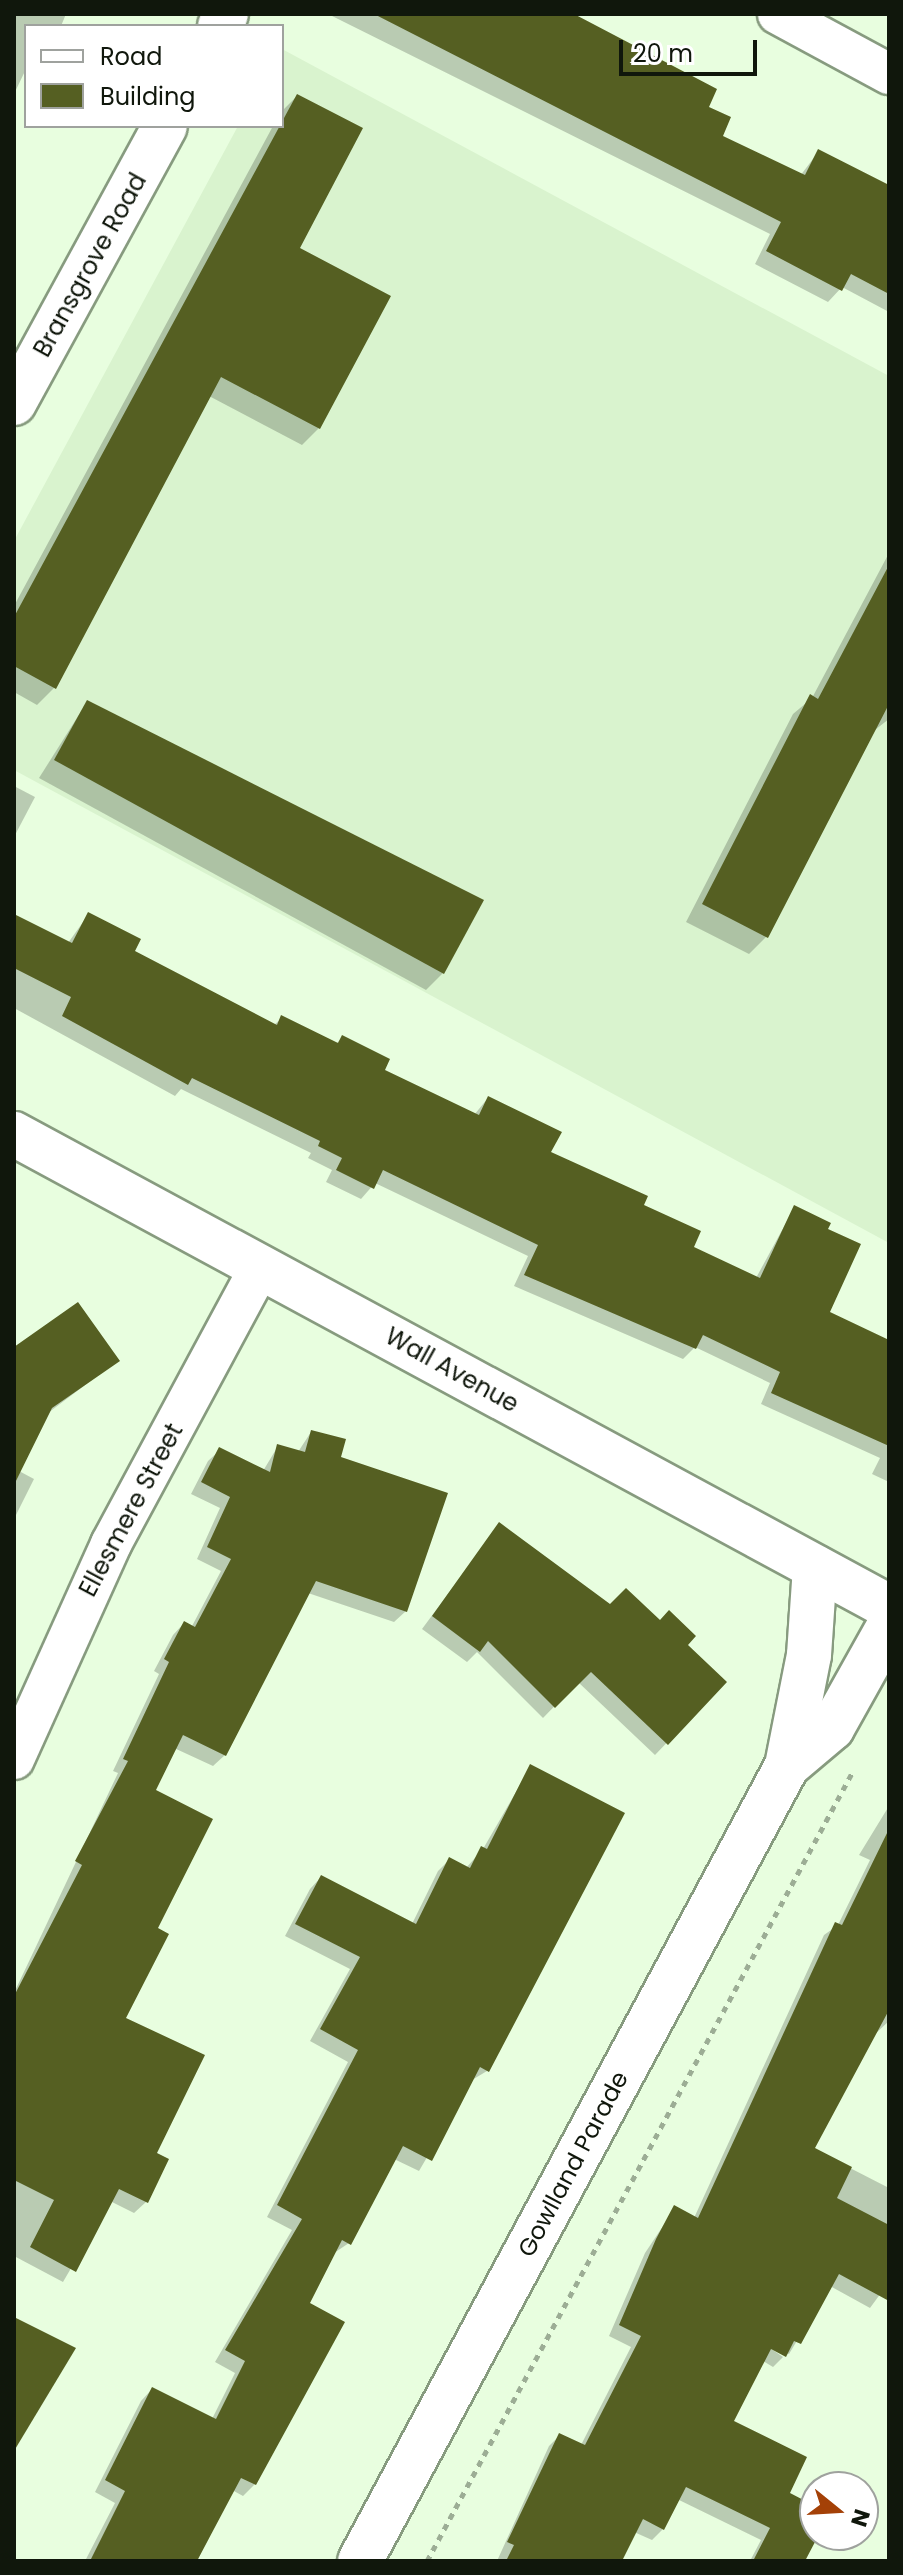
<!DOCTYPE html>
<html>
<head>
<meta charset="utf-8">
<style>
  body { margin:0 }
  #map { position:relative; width:903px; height:2575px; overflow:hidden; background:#e8fedf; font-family:Poppins,sans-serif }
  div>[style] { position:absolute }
  .built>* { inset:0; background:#d9f3ce }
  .shadow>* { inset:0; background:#0003 }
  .building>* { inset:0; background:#555f22 }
  .path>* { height:5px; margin-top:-2.5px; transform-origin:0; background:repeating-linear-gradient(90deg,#9cad95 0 6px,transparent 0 12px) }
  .roads { filter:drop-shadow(2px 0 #879b7f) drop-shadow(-2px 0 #879b7f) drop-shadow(0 2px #879b7f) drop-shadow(0 -2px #879b7f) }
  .minor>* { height:40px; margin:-20px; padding:0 20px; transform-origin:20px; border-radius:20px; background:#fff }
  .tertiary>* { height:44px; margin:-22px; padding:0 22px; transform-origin:22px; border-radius:22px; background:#fff }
  .secondary>* { height:44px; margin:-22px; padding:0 22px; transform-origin:22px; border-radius:22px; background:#fff }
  span { translate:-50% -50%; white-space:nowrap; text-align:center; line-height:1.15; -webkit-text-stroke:8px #fff; paint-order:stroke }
  .street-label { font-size:24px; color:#10170c }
  .frame { position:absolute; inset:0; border:16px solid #10170c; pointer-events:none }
  .legend { position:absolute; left:24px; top:24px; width:260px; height:104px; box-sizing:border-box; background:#fff; border:2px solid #9fa29e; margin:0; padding:10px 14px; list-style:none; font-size:24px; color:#10170c }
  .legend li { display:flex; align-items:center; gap:16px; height:40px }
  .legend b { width:40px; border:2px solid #9fa29e }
  .north { position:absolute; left:799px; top:2471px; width:80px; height:80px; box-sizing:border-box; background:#fff; border:2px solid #9fa29e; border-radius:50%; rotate:108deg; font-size:22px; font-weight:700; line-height:32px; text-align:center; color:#10170c }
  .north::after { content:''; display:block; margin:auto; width:28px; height:36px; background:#a44107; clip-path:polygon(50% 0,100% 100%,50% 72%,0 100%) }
  .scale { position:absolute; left:619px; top:40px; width:138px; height:36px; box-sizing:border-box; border:4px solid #10170c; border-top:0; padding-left:10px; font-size:24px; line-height:28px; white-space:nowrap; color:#10170c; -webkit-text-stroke:6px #fff; paint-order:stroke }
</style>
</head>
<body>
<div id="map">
  <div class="built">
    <i style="clip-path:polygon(282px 49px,889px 376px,889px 1243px,14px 770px,14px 541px,238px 126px,282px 126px)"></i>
  </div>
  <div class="shadow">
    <i style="clip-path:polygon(14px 14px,66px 14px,61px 26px,26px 26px,26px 69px,14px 94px)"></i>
    <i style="clip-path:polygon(328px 14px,569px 14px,706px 108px,720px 137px,800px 176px,819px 151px,889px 188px,889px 312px,842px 287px,828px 302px,755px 264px,770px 234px)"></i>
    <i style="clip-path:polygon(297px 96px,298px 248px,319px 428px,302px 445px,209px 396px,54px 688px,37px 705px,14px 692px,14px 606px,273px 126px,282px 126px,282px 111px)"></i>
    <i style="clip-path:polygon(889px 553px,889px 719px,871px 733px,766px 937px,749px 954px,686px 922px,793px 714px,812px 698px)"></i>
    <i style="clip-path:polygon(87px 702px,481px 901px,443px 973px,426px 990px,39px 778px)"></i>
    <i style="clip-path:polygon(14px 786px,35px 797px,14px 837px)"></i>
    <i style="clip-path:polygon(88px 915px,132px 952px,274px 1025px,282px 1018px,336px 1044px,342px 1038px,382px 1071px,474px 1115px,488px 1098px,549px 1153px,641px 1206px,691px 1248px,756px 1278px,794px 1208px,825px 1230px,827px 1313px,889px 1345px,889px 1482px,872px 1474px,880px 1458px,761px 1404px,770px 1383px,695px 1347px,683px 1359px,514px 1286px,528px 1256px,375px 1183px,361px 1199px,326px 1182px,332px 1170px,308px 1158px,311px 1153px,181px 1089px,175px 1096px,14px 1008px,14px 972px,29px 941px,68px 943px)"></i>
    <i style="clip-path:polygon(14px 1349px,117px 1361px,48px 1413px,19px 1471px,34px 1479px,14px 1519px)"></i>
    <i style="clip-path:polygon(311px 1432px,338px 1458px,406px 1611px,394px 1622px,308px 1593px,225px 1755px,213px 1766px,174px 1748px,153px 1791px,156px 1929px,123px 2019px,154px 2154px,146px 2202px,134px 2213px,110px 2201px,63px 2282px,14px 2256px,14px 1993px,118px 1773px,113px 1771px,159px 1674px,154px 1671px,173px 1635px,184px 1623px,191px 1628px,221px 1571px,197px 1559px,220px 1508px,191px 1494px,208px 1461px,220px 1450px,263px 1471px,278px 1446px,298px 1452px)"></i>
    <i style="clip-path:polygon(499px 1525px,610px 1606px,685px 1645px,725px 1682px,655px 1755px,578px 1682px,543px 1718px,477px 1652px,467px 1662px,422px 1629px)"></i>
    <i style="clip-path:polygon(531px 1766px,487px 2071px,472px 2080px,419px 2171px,394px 2159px,349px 2243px,334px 2253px,307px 2304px,255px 2484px,243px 2496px,232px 2490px,197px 2561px,85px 2561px,115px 2503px,95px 2492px,141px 2401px,152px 2389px,212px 2419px,235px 2373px,215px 2362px,292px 2230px,267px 2217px,348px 2062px,310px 2041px,350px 1969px,285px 1936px,310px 1889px,321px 1877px,412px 1924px,438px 1871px,450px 1859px,466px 1868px,483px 1849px)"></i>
    <i style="clip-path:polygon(889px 1806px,889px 2021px,873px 2036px,813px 2149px,889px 2188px,889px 2282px,870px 2308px,830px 2286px,789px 2354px,763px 2343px,783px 2357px,773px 2367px,763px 2361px,731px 2422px,788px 2494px,815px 2508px,816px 2535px,802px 2561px,750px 2561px,761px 2540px,677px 2499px,663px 2529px,652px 2540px,634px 2532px,620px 2561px,497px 2561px,549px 2446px,560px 2435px,581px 2445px,631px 2347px,609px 2336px,645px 2253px,675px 2208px,694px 2218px,824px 1935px,838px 1925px,870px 1860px,859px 1855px)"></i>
  </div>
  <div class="building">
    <i style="clip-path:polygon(374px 14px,574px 14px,717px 89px,709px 107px,731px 117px,723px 136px,805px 175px,818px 149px,889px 185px,889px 294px,851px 274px,842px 291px,766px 251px,781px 222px)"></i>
    <i style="clip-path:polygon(297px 94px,363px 128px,300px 248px,391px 296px,320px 429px,221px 377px,56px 689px,14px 666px,14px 617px)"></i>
    <i style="clip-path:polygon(889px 565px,889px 704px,768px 938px,702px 904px,810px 694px,818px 699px)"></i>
    <i style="clip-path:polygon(87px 700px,484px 900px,444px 974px,54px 760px)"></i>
    <i style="clip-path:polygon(88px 912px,141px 939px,135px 951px,277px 1025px,281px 1015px,338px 1043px,342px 1035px,390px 1059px,385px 1070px,479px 1115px,488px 1096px,562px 1132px,551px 1152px,648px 1196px,644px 1205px,701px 1231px,694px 1247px,760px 1278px,794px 1205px,831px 1223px,828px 1229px,861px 1244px,830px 1312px,889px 1340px,889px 1446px,771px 1393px,780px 1372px,703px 1335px,696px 1349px,524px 1275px,538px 1245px,383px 1170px,374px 1189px,336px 1170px,342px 1158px,318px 1146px,320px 1141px,192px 1078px,188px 1085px,62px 1016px,71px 997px,14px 968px,14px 914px,72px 943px)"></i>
    <i style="clip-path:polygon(78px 1302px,120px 1361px,52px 1408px,14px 1485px,14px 1347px)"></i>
    <i style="clip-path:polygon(311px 1430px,346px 1439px,341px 1457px,448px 1493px,407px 1612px,316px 1581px,226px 1756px,183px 1735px,156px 1790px,213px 1819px,158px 1928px,169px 1934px,126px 2018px,205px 2055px,157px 2153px,169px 2159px,148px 2203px,119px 2189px,76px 2272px,30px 2247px,54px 2200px,14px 2180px,14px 1996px,82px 1865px,75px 1861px,128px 1761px,123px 1759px,169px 1662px,164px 1659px,184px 1621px,195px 1627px,231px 1559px,207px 1547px,230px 1497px,201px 1482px,219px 1447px,270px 1472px,277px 1444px,305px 1452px)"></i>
    <i style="clip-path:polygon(499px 1522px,610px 1604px,626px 1588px,660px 1620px,669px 1610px,696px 1636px,688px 1645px,727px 1682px,668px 1745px,591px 1672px,555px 1708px,488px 1641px,480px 1652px,432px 1616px)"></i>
    <i style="clip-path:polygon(530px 1764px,625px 1813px,489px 2072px,480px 2067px,432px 2161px,403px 2146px,351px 2245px,342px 2240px,310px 2303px,345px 2322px,256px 2485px,241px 2478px,197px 2561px,90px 2561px,125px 2491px,105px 2480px,152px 2387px,216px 2419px,245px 2361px,225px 2350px,302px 2219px,277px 2205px,358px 2050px,320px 2029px,360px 1957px,295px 1924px,321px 1875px,416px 1924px,449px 1857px,470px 1868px,481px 1846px,487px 1849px)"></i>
    <i style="clip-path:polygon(889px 1829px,889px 2010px,815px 2148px,852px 2167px,837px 2198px,889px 2225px,889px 2301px,839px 2274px,801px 2344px,794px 2341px,786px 2357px,771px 2349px,734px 2421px,807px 2457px,790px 2493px,815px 2506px,815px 2542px,805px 2561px,753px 2561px,770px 2528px,686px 2487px,664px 2530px,643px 2519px,622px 2561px,506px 2561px,514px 2545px,507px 2542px,559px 2433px,585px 2445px,641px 2336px,619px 2325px,656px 2239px,674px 2205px,698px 2218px,835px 1922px,842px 1925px)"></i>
    <i style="clip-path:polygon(14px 2317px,76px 2348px,14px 2451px)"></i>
  </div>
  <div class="path">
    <i style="left:427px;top:2561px;width:895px;rotate:-61.66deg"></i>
  </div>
  <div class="roads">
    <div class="minor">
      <i style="left:778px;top:14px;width:126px;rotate:28.4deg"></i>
      <i style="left:14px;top:1759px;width:236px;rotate:-65.7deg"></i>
      <i style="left:111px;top:1544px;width:316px;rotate:-61.7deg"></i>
    </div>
    <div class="tertiary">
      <i style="left:14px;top:1134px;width:995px;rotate:28.39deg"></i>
      <i style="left:787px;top:1766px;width:59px;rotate:-40.2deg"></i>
      <i style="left:832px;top:1728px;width:117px;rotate:-60.8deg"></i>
      <i style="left:360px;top:2561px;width:902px;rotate:-61.76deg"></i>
      <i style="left:787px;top:1766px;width:113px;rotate:-78.8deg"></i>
      <i style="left:809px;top:1655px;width:88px;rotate:-86.1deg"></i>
    </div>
    <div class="secondary">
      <i style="left:220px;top:26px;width:13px;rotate:-63deg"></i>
      <i style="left:14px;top:403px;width:315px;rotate:-61.4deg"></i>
    </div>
  </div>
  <div class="street-label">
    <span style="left:90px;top:265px;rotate:-61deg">Bransgrove Road</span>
    <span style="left:452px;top:1370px;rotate:29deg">Wall Avenue</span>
    <span style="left:131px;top:1510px;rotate:-62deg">Ellesmere Street</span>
    <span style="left:573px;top:2164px;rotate:-62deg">Gowlland Parade</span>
  </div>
  <div class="frame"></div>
  <ul class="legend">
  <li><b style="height:10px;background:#fff"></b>Road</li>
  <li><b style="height:22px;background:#555f22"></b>Building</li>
  </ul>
  <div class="north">N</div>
  <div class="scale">20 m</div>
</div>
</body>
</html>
